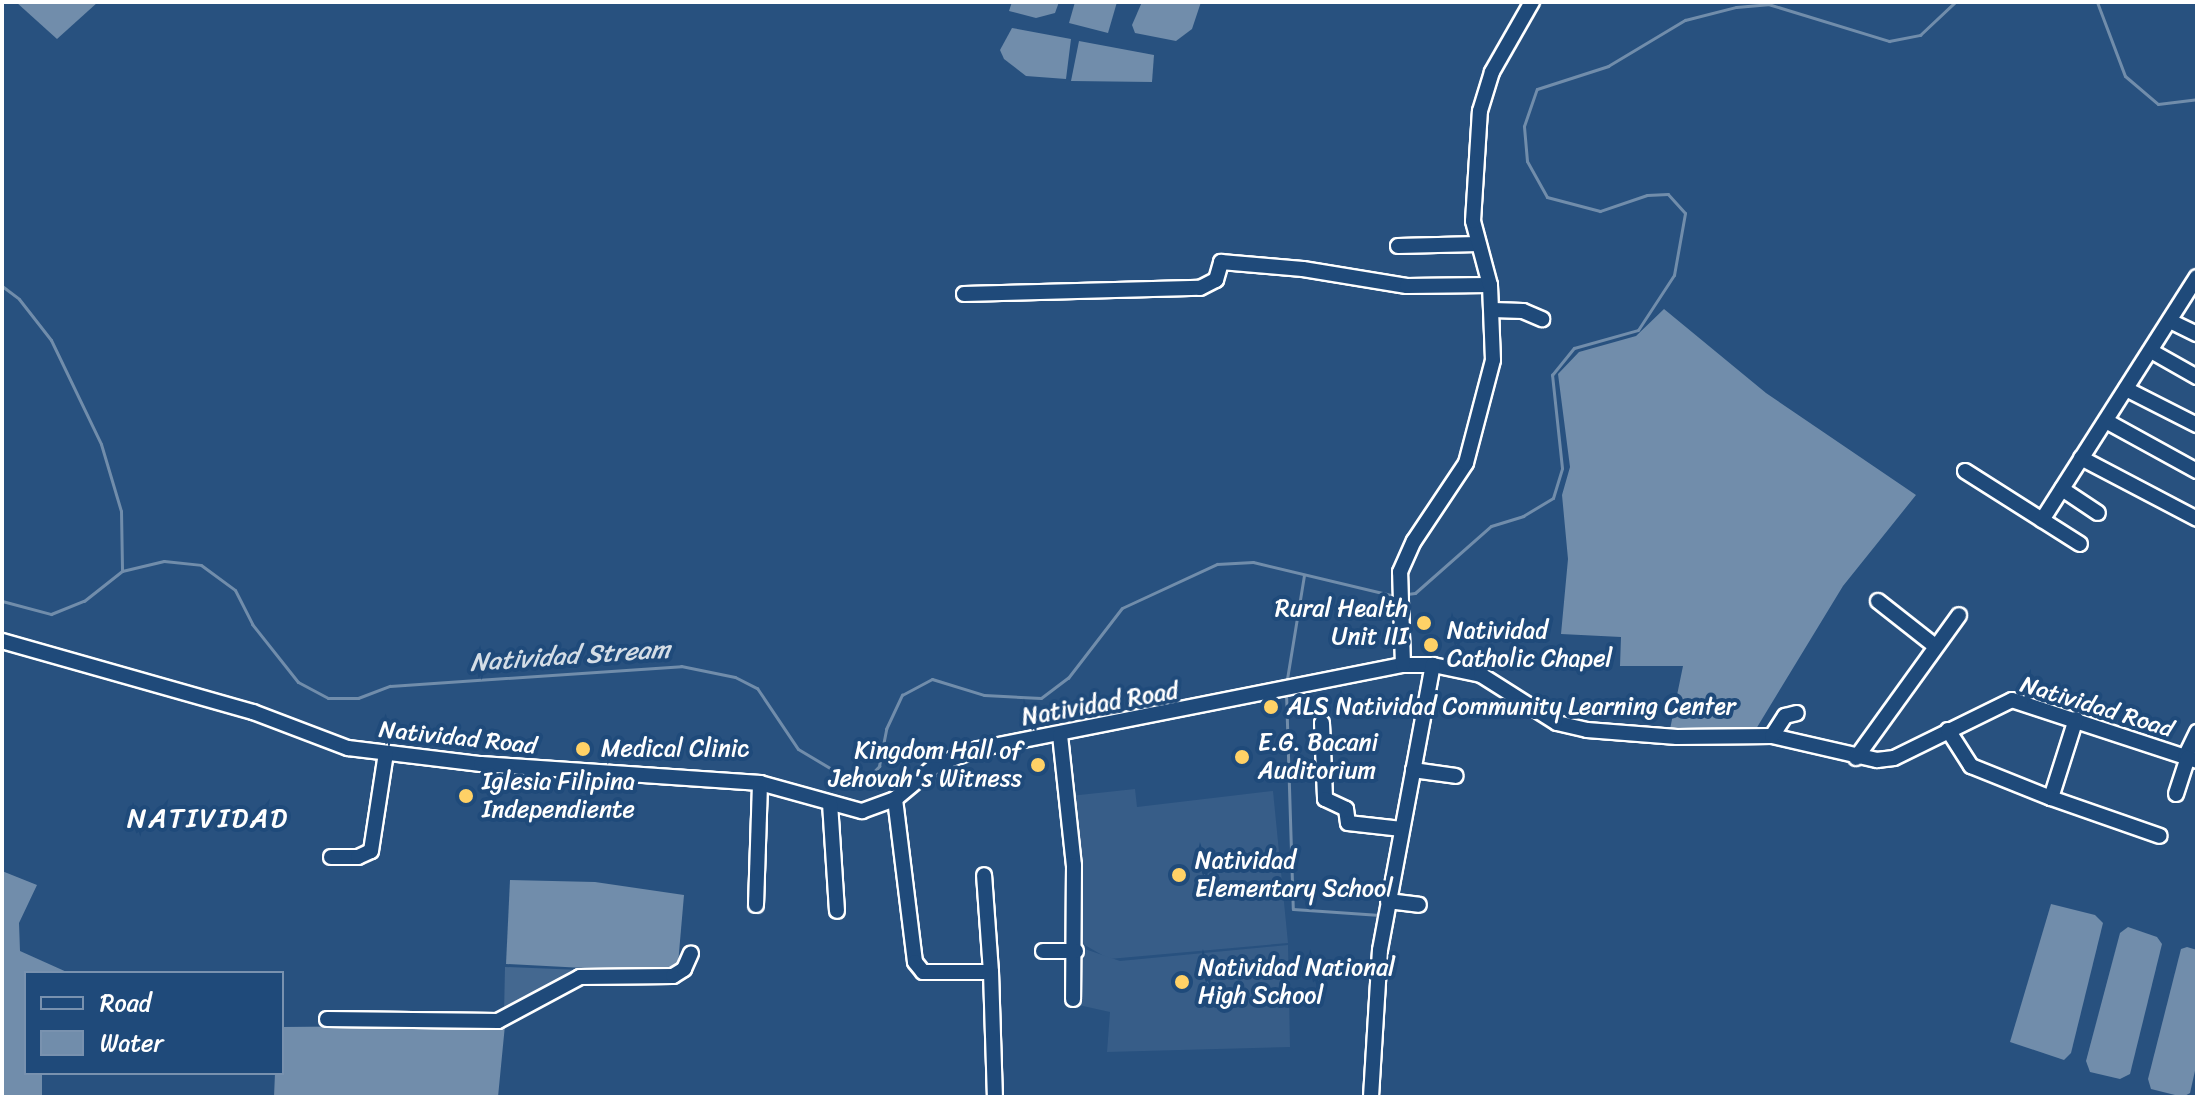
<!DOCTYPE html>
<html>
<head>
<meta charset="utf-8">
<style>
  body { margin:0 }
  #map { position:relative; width:2199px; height:1099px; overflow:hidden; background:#28517f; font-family:Sriracha,sans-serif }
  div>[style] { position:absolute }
  .built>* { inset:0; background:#375d88 }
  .green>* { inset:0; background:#446890 }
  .water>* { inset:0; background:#718dab }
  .stream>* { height:3px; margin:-1.5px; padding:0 1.5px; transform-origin:1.5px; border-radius:1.5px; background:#718dab }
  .roads { filter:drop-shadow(2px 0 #fff) drop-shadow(-2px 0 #fff) drop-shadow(0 2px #fff) drop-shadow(0 -2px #fff) }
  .minor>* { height:14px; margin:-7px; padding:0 7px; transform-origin:7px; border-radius:7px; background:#1f4a7a }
  .dots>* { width:22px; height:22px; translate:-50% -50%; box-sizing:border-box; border:4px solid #1f4a7a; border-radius:50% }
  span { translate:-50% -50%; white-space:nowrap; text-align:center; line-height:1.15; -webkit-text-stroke:8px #1f4a7a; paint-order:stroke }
  .poi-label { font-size:24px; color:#fff }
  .right { translate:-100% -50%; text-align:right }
  .left { translate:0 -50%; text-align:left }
  .street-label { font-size:24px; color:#fff }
  .water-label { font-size:26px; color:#d4dde6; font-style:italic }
  .quarter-label { font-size:28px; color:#fff; letter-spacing:2px }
  .frame { position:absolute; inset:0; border:4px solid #fff; pointer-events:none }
  .legend { position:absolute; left:24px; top:971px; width:260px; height:104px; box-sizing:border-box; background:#1f4a7a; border:2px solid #7992af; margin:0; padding:10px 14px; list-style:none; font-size:24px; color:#fff }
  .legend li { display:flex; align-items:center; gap:16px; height:40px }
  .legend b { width:40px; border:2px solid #7992af }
</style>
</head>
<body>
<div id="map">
  <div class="built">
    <i style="clip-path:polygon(1135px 789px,1137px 807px,1273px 791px,1288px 943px,1109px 959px,1083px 944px,1070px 796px)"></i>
    <i style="clip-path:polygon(1288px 945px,1290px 1047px,1107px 1052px,1110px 1012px,1074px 1004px,1076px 946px,1120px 961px)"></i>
  </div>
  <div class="green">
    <i style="clip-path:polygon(505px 967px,581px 970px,504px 1015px)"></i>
  </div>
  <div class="water">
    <i style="clip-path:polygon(16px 2px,98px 2px,57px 39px)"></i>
    <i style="clip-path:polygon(1012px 2px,1059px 2px,1055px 13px,1036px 18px,1009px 11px)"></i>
    <i style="clip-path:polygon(1075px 2px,1117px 2px,1108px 33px,1069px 23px)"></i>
    <i style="clip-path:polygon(1142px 2px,1201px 2px,1192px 29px,1176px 41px,1135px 33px,1132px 25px)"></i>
    <i style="clip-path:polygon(1012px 28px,1071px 39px,1066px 79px,1026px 76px,1004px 59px,1000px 50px)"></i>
    <i style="clip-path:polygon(1079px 41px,1154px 55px,1152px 82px,1071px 81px)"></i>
    <i style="clip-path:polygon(1664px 309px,1766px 393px,1916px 495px,1843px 586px,1756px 729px,1669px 734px,1683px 666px,1620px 666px,1621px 637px,1561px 634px,1568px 559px,1562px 495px,1570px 467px,1558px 374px,1579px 352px,1636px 336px)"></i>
    <i style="clip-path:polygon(2px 871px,37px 885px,19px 923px,20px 951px,69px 973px,26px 973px,26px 1073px,42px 1073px,42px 1097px,2px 1097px)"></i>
    <i style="clip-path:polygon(510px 880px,595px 882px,684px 895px,678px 964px,660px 972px,506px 964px)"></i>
    <i style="clip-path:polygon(2051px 904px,2095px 915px,2103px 923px,2071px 1053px,2064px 1060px,2010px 1042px)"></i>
    <i style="clip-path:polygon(2128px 927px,2157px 937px,2162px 944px,2130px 1074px,2120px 1079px,2090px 1072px,2086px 1061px,2120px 933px)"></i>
    <i style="clip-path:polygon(2187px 947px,2197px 950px,2197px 1062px,2190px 1093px,2183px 1097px,2151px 1089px,2148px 1079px,2181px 949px)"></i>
    <i style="clip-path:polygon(505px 1025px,498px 1097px,274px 1097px,275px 1073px,282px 1073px,282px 1027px)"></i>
  </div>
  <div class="stream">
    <i style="left:2097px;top:2px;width:79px;rotate:69.3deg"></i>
    <i style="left:2125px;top:76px;width:43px;rotate:40.3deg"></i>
    <i style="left:2158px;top:104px;width:39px;rotate:-7deg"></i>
    <i style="left:2px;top:286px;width:21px;rotate:37deg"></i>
    <i style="left:19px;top:299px;width:52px;rotate:52deg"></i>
    <i style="left:51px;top:340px;width:115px;rotate:64.3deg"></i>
    <i style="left:101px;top:444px;width:70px;rotate:73.4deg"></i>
    <i style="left:121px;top:511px;width:60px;rotate:89deg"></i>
    <i style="left:1407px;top:594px;width:8px;rotate:-7deg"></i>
    <i style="left:1415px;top:593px;width:101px;rotate:-41.4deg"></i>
    <i style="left:1491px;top:526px;width:34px;rotate:-17deg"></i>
    <i style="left:1523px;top:516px;width:35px;rotate:-31deg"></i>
    <i style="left:1553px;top:498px;width:31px;rotate:-73deg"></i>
    <i style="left:1562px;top:468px;width:94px;rotate:-96.1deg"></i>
    <i style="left:1552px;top:375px;width:35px;rotate:-51deg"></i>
    <i style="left:1574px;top:348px;width:66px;rotate:-15.7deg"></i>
    <i style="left:1638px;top:330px;width:66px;rotate:-56.8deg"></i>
    <i style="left:1674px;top:275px;width:63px;rotate:-79.9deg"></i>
    <i style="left:1685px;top:213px;width:25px;rotate:-132deg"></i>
    <i style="left:1668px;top:194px;width:21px;rotate:177deg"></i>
    <i style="left:1647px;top:195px;width:50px;rotate:161.2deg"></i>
    <i style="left:1600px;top:211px;width:55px;rotate:-165.2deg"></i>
    <i style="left:1547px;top:197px;width:41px;rotate:-119.1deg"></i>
    <i style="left:1527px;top:161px;width:35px;rotate:-95deg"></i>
    <i style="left:1524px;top:126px;width:39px;rotate:-71deg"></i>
    <i style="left:1537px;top:89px;width:75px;rotate:-17.9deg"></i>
    <i style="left:1608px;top:66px;width:90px;rotate:-30.9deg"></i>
    <i style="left:1685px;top:20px;width:53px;rotate:-14.3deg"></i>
    <i style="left:1736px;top:7px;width:32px;rotate:-5deg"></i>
    <i style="left:1768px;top:4px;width:127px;rotate:17deg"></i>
    <i style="left:1889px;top:41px;width:32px;rotate:-11deg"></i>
    <i style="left:1920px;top:35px;width:48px;rotate:-43.3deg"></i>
    <i style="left:2px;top:601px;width:51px;rotate:14.9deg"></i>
    <i style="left:51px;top:614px;width:35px;rotate:-22deg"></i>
    <i style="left:84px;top:601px;width:48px;rotate:-38.3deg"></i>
    <i style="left:122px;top:571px;width:43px;rotate:-13.4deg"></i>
    <i style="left:164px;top:561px;width:37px;rotate:6deg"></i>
    <i style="left:201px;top:565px;width:42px;rotate:36.3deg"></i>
    <i style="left:235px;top:590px;width:38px;rotate:63deg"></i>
    <i style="left:252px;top:624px;width:74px;rotate:51.6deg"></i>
    <i style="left:298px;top:682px;width:34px;rotate:28deg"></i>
    <i style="left:328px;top:698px;width:30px"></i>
    <i style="left:358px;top:698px;width:34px;rotate:-21deg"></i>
    <i style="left:390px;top:686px;width:292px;rotate:-3.9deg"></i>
    <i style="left:681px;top:666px;width:55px;rotate:11.5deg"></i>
    <i style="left:735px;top:677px;width:25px;rotate:27deg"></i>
    <i style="left:757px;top:688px;width:73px;rotate:56.1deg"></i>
    <i style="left:798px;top:749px;width:72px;rotate:30.8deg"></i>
    <i style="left:860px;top:786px;width:28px;rotate:-46deg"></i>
    <i style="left:879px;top:766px;width:38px;rotate:-79deg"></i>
    <i style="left:886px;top:729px;width:38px;rotate:-65deg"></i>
    <i style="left:902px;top:695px;width:34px;rotate:-28deg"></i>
    <i style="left:932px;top:679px;width:54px;rotate:17.1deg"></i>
    <i style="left:984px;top:695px;width:57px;rotate:3deg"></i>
    <i style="left:1041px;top:698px;width:34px;rotate:-37deg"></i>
    <i style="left:1068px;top:678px;width:88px;rotate:-52.4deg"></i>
    <i style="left:1122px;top:608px;width:105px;rotate:-24.9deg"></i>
    <i style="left:1217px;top:564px;width:36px;rotate:-3deg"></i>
    <i style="left:1253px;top:562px;width:146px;rotate:13.5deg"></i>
    <i style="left:1286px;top:685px;width:111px;rotate:-80.7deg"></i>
    <i style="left:1286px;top:692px;width:217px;rotate:88.2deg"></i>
    <i style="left:1293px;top:909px;width:87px;rotate:3.9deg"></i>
  </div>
  <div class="roads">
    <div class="minor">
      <i style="left:1398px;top:246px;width:80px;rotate:-1.4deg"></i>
      <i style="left:964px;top:294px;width:236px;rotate:-1.5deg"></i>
      <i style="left:1200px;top:288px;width:18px;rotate:-27deg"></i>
      <i style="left:1216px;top:280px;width:19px;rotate:-74deg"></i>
      <i style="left:1221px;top:262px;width:82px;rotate:4.9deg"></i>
      <i style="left:1303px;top:269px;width:105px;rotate:9.3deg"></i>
      <i style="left:1407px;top:286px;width:83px;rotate:-0.7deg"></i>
      <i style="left:1493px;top:310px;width:30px;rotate:2deg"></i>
      <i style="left:1523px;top:311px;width:21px;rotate:23deg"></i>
      <i style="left:2170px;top:321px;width:30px;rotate:26deg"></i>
      <i style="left:2151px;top:351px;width:53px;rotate:29.5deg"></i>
      <i style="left:2126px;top:389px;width:80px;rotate:26.9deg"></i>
      <i style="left:2106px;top:421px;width:104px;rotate:28.8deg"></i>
      <i style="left:2081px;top:458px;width:131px;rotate:27.7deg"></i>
      <i style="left:1965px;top:471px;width:136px;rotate:32.4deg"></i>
      <i style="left:2062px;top:489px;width:43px;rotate:33.7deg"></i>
      <i style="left:2042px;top:520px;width:288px;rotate:-57.5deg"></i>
      <i style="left:1878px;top:601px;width:73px;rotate:38.3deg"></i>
      <i style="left:2px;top:641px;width:261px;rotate:15.8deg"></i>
      <i style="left:253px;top:712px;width:102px;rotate:20.8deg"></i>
      <i style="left:348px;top:748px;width:134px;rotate:6.9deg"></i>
      <i style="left:481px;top:764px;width:280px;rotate:3.9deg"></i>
      <i style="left:760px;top:783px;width:106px;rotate:15.4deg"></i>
      <i style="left:862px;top:811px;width:35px;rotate:-20deg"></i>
      <i style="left:895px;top:799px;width:53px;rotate:-39.7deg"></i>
      <i style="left:936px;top:765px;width:45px;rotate:-20.9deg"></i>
      <i style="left:978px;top:749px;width:433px;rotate:-11.2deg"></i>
      <i style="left:1403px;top:665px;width:30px"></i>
      <i style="left:1433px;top:665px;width:49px;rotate:11.8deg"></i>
      <i style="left:1481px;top:675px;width:90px;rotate:32.3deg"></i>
      <i style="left:1557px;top:723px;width:31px;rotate:13deg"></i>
      <i style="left:1587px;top:730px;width:90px;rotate:4.4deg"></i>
      <i style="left:1677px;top:737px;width:95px;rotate:-0.6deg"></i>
      <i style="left:1772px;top:736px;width:108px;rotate:12.9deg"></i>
      <i style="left:1877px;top:760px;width:17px;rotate:-7deg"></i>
      <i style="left:1894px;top:758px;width:131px;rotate:-26.2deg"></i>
      <i style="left:2012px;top:700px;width:195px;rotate:18.2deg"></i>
      <i style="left:1403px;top:665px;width:93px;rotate:-91.8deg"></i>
      <i style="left:1400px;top:572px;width:34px;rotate:-66deg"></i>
      <i style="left:1414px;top:541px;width:94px;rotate:-56.3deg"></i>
      <i style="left:1466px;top:463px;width:106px;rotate:-75.3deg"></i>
      <i style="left:1493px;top:360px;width:75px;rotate:-92.3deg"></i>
      <i style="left:1490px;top:285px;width:66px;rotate:-104.9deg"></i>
      <i style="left:1473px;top:221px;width:110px;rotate:-86.4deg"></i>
      <i style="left:1480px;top:111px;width:41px;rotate:-72.9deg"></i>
      <i style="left:1492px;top:72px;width:81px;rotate:-60.3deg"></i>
      <i style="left:2076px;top:719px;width:83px;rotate:107.6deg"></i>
      <i style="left:2051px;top:798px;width:115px;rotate:19.2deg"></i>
      <i style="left:1322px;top:723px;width:76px;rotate:87.7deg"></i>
      <i style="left:1325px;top:799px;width:23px;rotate:25deg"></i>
      <i style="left:1346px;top:809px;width:14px;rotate:82deg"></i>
      <i style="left:1348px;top:823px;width:54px;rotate:6.3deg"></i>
      <i style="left:1948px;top:730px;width:43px;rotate:57.4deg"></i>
      <i style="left:1971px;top:766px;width:86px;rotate:21.8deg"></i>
      <i style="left:1060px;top:735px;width:131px;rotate:83.9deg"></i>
      <i style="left:1074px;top:865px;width:134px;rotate:90.4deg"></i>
      <i style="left:1772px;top:736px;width:24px;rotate:-57deg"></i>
      <i style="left:1785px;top:716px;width:12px;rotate:-14deg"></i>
      <i style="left:2185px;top:757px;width:28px;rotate:-64deg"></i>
      <i style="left:1856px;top:758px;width:176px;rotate:-54.2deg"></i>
      <i style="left:1413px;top:770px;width:43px;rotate:7.9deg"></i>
      <i style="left:2176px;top:794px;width:38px;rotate:-72deg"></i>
      <i style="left:895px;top:799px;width:164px;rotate:83deg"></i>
      <i style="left:915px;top:962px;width:13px;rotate:51deg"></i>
      <i style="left:923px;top:972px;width:68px"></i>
      <i style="left:991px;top:972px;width:97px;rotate:-94.1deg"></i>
      <i style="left:830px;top:803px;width:108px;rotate:86.3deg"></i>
      <i style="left:331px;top:857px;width:27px"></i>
      <i style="left:358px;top:857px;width:14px;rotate:-25deg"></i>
      <i style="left:371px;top:851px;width:99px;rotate:-81.3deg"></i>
      <i style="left:1388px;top:901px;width:31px;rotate:7deg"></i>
      <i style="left:756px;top:905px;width:122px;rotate:-88.1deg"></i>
      <i style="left:1043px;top:951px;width:33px"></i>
      <i style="left:991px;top:972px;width:125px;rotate:88.2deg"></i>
      <i style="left:327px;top:1019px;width:171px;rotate:0.7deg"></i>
      <i style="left:498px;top:1021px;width:93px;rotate:-28.2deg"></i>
      <i style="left:580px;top:977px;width:93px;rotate:-0.6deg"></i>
      <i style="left:673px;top:976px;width:13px;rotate:-32deg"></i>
      <i style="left:684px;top:969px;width:17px;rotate:-66deg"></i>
      <i style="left:1371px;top:1097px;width:147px;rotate:-86.5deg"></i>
      <i style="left:1380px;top:950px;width:290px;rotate:-79.5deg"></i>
    </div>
  </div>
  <div class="dots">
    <i style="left:1424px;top:623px;background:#ffd166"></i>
    <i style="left:1431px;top:645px;background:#ffd166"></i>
    <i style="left:1271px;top:707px;background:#ffd166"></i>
    <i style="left:583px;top:749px;background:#ffd166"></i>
    <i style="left:1242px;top:757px;background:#ffd166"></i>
    <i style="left:1038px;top:765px;background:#ffd166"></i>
    <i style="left:466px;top:796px;background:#ffd166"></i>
    <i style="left:1179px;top:875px;background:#ffd166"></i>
    <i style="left:1182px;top:982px;background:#ffd166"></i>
  </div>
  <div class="poi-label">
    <span class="right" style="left:1408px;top:623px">Rural Health<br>Unit III</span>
    <span class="left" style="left:1447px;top:645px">Natividad<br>Catholic Chapel</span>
    <span class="left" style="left:1287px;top:707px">ALS Natividad Community Learning Center</span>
    <span class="left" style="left:1258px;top:757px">E.G. Bacani<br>Auditorium</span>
    <span class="left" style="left:601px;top:749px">Medical Clinic</span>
    <span class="right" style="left:1022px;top:765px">Kingdom Hall of<br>Jehovah's Witness</span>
    <span class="left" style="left:482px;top:796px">Iglesia Filipina<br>Independiente</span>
    <span class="left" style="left:1195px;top:875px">Natividad<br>Elementary School</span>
    <span class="left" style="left:1198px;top:982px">Natividad National<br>High School</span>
  </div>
  <div class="street-label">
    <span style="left:1100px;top:704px;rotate:-10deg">Natividad Road</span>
    <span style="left:2097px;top:707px;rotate:17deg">Natividad Road</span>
    <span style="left:458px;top:738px;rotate:6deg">Natividad Road</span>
  </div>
  <div class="water-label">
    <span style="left:570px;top:656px;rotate:-4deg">Natividad Stream</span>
  </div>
  <div class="quarter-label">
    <span style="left:208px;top:818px">NATIVIDAD</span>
  </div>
  <div class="frame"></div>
  <ul class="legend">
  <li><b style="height:10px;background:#1f4a7a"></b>Road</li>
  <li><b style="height:22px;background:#718dab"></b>Water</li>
  </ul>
</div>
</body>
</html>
